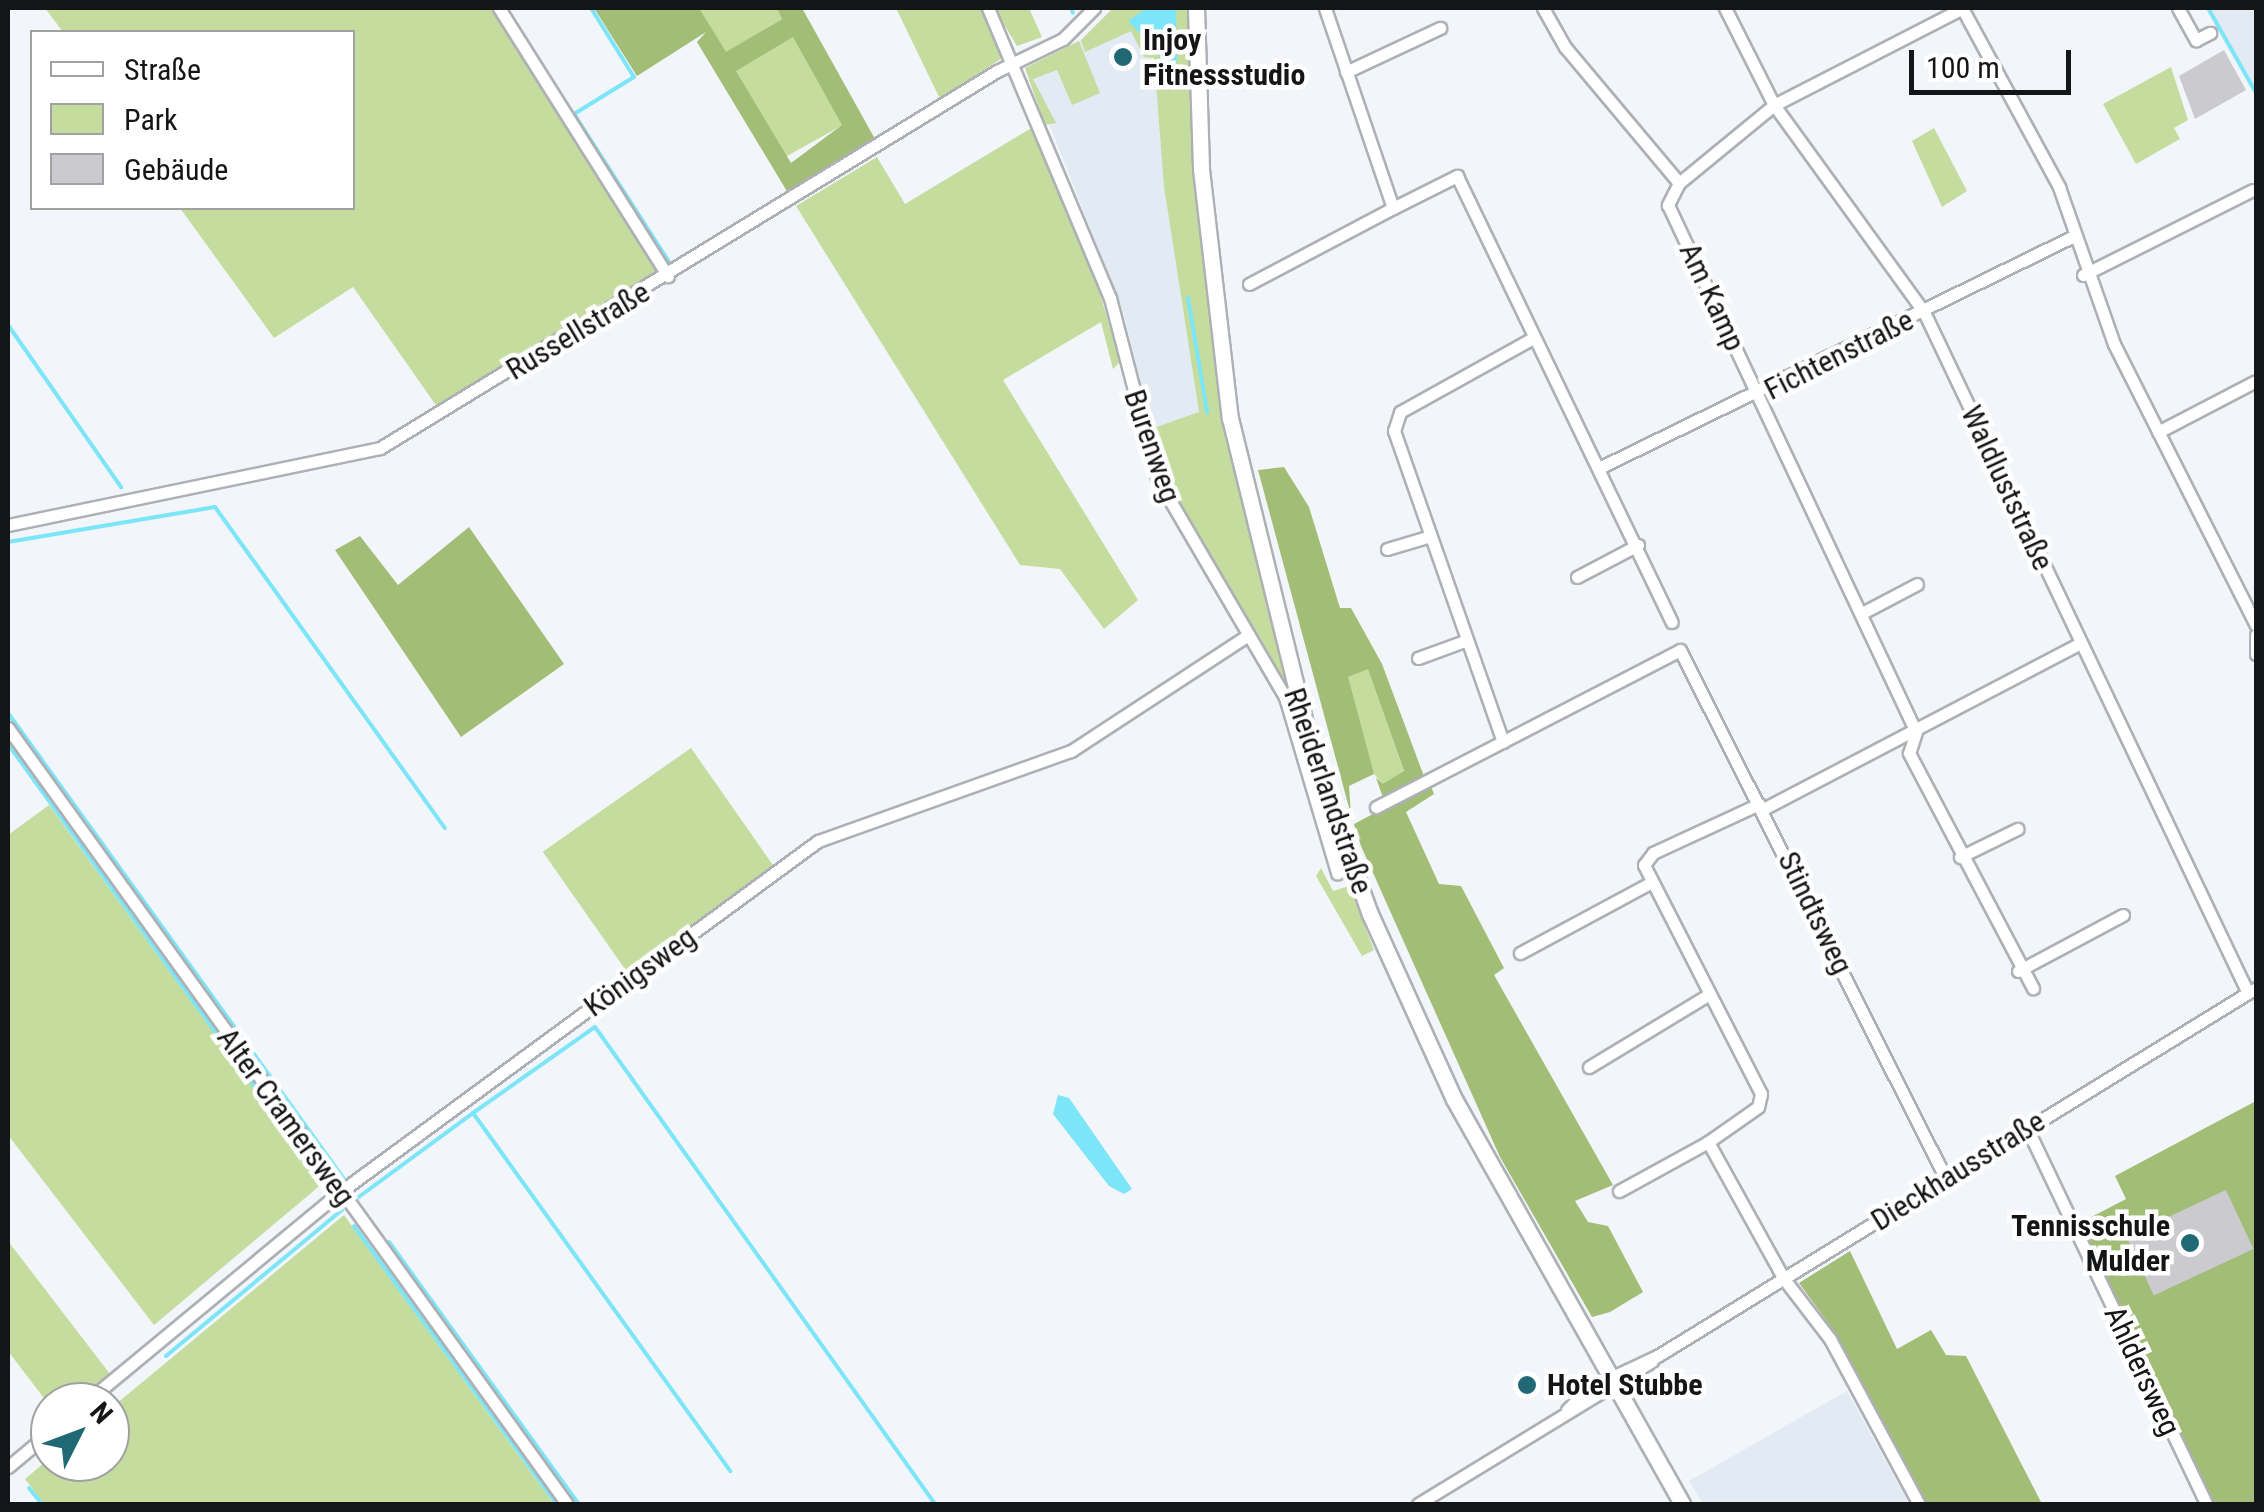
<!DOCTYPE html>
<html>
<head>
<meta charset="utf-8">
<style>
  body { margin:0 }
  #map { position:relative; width:2264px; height:1512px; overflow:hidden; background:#f2f5fa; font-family:"Roboto Condensed",sans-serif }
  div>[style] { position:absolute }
  .built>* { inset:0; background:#e2eaf4 }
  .green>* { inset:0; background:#c4dd9e; transform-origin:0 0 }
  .forest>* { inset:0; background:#a1bd76 }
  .water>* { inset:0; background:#7ce5f7 }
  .stream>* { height:4px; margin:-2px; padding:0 2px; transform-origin:2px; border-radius:2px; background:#7ce5f7 }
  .building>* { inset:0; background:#cbcacf; transform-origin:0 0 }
  .roads { filter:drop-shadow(2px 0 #adb0b4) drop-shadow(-2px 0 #adb0b4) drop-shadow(0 2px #adb0b4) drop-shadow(0 -2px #adb0b4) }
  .minor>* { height:11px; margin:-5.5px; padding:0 5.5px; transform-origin:5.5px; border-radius:5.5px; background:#fff }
  .secondary>* { height:15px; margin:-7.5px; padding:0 7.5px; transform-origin:7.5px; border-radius:7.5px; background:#fff }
  .dots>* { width:28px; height:28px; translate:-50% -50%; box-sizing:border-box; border:5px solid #fff; border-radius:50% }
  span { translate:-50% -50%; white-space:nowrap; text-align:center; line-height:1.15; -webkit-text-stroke:9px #fff; paint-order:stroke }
  .poi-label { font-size:30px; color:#141517; font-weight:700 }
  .left { translate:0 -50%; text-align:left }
  .right { translate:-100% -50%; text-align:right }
  .street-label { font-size:30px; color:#141517 }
  .frame { position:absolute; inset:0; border:10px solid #141517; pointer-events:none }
  .legend { position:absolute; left:30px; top:30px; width:325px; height:180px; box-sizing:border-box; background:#fff; border:2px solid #a1a1a2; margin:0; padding:12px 18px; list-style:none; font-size:30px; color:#141517 }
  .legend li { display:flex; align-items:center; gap:20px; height:50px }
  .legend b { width:50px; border:2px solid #a1a1a2 }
  .north { position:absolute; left:30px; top:1382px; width:100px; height:100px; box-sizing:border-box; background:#fff; border:2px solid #a1a1a2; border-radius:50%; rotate:48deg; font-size:28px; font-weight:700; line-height:40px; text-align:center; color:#141517 }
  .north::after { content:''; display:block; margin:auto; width:35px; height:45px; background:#1f6874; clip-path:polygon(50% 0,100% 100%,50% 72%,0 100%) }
  .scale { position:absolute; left:1909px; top:50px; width:162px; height:45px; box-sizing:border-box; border:5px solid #141517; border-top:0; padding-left:12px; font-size:30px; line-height:35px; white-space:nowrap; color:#141517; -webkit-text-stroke:8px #fff; paint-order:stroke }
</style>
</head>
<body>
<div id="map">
  <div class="built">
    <i style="clip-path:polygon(1176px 8px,1158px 77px,1164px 187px,1199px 413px,1151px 429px,1124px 314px,1030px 75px,1031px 66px,1081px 40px)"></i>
    <i style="clip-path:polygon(2210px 8px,2256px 8px,2256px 91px)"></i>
    <i style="clip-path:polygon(1847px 1391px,1909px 1504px,1703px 1504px,1689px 1481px)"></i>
  </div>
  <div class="green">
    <i style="clip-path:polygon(45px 8px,493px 8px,659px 272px,440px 411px,353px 287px,274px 338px,180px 208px,352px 208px,352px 32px,63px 32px)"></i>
    <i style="clip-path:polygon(699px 8px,777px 8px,783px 18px,725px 53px)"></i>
    <i style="clip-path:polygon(896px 8px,984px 8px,1002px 58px,940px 99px)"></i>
    <i style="clip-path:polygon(994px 8px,1029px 8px,1042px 37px,1017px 46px)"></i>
    <i style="clip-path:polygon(1113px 8px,1187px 8px,1196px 188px,1230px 444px,1287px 682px,1359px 901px,1286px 690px,1161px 479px,1120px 302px,1151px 429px,1199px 412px,1164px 187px,1154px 58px,1144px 57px,1131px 31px,1085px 52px,1081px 40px)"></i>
    <i style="left:793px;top:36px;width:102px;height:67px;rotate:61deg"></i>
    <i style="clip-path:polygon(1079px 41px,1100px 93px,1072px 105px,1057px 70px,1033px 79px,1056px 123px,1045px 125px,1025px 68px)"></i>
    <i style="clip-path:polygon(2171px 67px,2188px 120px,2174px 128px,2180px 139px,2136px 164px,2103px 104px)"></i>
    <i style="clip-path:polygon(1033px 127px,1091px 263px,1120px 362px,1113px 369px,1101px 322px,1003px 380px,1138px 600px,1104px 629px,1060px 569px,1020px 565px,796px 206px,877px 157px,905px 204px)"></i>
    <i style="clip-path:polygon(1934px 128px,1967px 191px,1942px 207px,1912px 141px)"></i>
    <i style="clip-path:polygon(1368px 668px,1404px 772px,1383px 785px,1367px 765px,1345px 689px,1348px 677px)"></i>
    <i style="left:691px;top:748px;width:145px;height:181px;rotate:55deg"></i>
    <i style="clip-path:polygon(49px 805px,323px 1183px,154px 1325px,8px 1135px,8px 835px)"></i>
    <i style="clip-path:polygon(1321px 868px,1333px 891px,1349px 886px,1374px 950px,1362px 956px,1316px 876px)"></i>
    <i style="clip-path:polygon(344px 1215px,554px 1504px,44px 1504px,25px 1479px,50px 1458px,110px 1462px,110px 1409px)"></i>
    <i style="clip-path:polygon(8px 1241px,110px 1374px,74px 1402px,50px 1406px,8px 1351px)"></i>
  </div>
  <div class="forest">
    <i style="clip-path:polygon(evenodd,594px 8px,699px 8px,726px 52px,782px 19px,777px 8px,802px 8px,875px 139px,788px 193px,697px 42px,706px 32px,637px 76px,594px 8px,793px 37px,842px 125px,791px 163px,736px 71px,793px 37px)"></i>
    <i style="clip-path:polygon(1284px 467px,1309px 507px,1340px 608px,1351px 608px,1382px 664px,1425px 779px,1384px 800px,1376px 778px,1383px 784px,1404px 771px,1368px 669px,1348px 677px,1374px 774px,1349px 786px,1351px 815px,1258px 470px)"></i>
    <i style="clip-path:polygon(469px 527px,564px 664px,461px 737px,335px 550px,360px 536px,398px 585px)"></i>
    <i style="clip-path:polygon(1430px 784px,1434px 794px,1406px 812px,1439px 884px,1461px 886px,1504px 968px,1494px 975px,1613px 1185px,1575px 1201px,1588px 1222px,1608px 1226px,1643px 1292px,1610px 1312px,1592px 1317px,1500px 1157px,1361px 846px,1354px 824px)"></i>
    <i style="clip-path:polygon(2256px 1101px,2256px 1504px,2215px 1504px,2078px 1224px,2126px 1199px,2115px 1176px)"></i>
    <i style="clip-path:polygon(1850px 1251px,1897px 1349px,1931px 1330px,1946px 1355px,1966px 1356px,2042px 1504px,1927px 1504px,1834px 1331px,1799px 1283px)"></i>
  </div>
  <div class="water">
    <i style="clip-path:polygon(1147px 8px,1176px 10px,1177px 62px,1160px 70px,1159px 54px,1128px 21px)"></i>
    <i style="clip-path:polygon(1058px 1095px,1069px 1098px,1132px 1189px,1124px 1194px,1109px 1186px,1053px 1114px)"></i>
  </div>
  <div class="stream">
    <i style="left:591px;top:8px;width:81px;rotate:58.1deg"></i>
    <i style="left:634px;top:77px;width:70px;rotate:148.3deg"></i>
    <i style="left:574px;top:114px;width:176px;rotate:57.3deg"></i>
    <i style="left:1071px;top:8px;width:5px;rotate:68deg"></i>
    <i style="left:2208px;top:8px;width:98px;rotate:60.5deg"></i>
    <i style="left:1188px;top:298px;width:116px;rotate:80.5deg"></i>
    <i style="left:8px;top:325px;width:198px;rotate:55.1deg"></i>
    <i style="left:8px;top:542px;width:210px;rotate:-9.6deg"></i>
    <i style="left:215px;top:507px;width:395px;rotate:54.4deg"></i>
    <i style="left:8px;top:713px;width:575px;rotate:54.21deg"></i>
    <i style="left:8px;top:744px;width:534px;rotate:54.23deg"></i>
    <i style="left:473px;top:1113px;width:149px;rotate:-35.2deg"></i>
    <i style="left:595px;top:1027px;width:586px;rotate:54.52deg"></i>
    <i style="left:356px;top:1199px;width:145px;rotate:-36.3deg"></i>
    <i style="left:473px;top:1113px;width:441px;rotate:54.3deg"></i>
    <i style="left:354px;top:1226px;width:344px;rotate:53.9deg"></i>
    <i style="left:389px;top:1242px;width:324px;rotate:54.1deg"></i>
    <i style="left:166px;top:1356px;width:229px;rotate:-39.7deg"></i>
    <i style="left:29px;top:1488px;width:21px;rotate:51deg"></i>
  </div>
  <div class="building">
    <i style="clip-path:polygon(2224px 50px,2246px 90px,2195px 119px,2179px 76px)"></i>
    <i style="left:2226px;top:1190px;width:65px;height:110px;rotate:65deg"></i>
  </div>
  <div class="roads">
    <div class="minor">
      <i style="left:499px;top:8px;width:317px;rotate:57.8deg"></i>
      <i style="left:988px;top:8px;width:315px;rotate:67.2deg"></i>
      <i style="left:1110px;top:298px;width:186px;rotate:75.4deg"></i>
      <i style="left:1157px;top:478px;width:254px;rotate:59.7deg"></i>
      <i style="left:1285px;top:697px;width:184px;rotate:73.5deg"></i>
      <i style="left:1543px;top:8px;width:45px;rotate:60.6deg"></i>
      <i style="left:1565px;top:47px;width:177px;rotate:50deg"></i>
      <i style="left:1679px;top:183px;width:25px;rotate:117deg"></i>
      <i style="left:1668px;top:205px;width:582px;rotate:64.8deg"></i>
      <i style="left:1916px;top:732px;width:22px;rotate:108deg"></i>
      <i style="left:1909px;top:753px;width:266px;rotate:62.2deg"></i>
      <i style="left:1725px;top:8px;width:109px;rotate:63.2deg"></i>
      <i style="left:1774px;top:105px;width:256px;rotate:54.1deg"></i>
      <i style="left:1924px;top:312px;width:754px;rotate:64.56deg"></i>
      <i style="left:1962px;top:8px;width:204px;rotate:61.5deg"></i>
      <i style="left:2059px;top:187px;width:166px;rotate:70.7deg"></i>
      <i style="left:2114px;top:344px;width:315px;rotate:63.2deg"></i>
      <i style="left:2178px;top:8px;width:37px;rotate:61deg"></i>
      <i style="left:2196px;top:40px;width:16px;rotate:-27deg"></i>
      <i style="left:1346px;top:72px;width:104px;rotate:-25.1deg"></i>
      <i style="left:1679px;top:183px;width:123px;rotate:-39.4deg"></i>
      <i style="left:1774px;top:105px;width:212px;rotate:-27.2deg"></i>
      <i style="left:1393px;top:208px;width:72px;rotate:-26.6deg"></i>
      <i style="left:1457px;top:176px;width:495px;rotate:64.3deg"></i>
      <i style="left:2083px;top:275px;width:190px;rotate:-26.6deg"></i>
      <i style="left:1249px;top:284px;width:163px;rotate:-27.8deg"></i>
      <i style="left:1393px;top:208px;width:211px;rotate:-108.8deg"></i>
      <i style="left:2158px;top:432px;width:110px;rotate:-27.5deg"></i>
      <i style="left:1603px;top:466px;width:522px;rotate:-26.03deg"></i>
      <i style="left:8px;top:525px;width:380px;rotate:-11.7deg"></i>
      <i style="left:380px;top:448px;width:723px;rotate:-31.43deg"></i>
      <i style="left:997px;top:71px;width:73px;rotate:-25.9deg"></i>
      <i style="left:1063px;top:39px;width:44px;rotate:-45deg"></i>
      <i style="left:1387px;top:549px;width:42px;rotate:-16.7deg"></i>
      <i style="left:1577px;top:577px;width:69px;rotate:-27.7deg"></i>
      <i style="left:1862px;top:613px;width:62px;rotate:-27.8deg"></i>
      <i style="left:2256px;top:635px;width:19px;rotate:90deg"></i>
      <i style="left:1418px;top:658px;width:47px;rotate:-20deg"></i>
      <i style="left:8px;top:728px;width:956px;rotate:54.23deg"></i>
      <i style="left:1503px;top:742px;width:330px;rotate:-109.3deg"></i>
      <i style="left:1394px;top:431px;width:20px;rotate:-72deg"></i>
      <i style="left:1400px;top:412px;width:152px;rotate:-29.1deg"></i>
      <i style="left:1759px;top:804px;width:117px;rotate:155.2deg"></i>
      <i style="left:1653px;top:853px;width:15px;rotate:127deg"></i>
      <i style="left:1644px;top:865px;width:257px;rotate:62.9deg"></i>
      <i style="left:1761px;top:1094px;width:13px;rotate:103deg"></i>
      <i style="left:1758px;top:1107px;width:61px;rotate:145deg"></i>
      <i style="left:1708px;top:1142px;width:157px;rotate:61deg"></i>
      <i style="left:1784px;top:1279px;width:76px;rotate:52.5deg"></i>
      <i style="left:1830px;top:1339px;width:187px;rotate:61.7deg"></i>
      <i style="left:1376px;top:807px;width:342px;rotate:-27.3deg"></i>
      <i style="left:1680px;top:650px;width:592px;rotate:63.31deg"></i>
      <i style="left:1763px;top:809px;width:358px;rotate:-27.6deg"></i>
      <i style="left:1960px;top:857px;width:64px;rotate:-26.2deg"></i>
      <i style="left:1520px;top:953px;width:148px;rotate:-28.3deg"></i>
      <i style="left:2018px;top:971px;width:119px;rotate:-28.1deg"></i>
      <i style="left:1589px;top:1067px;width:139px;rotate:-31.2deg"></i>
      <i style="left:2027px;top:1128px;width:416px;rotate:64.5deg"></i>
      <i style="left:1619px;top:1191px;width:102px;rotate:-28.8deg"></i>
      <i style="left:86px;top:1402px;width:330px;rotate:-39.6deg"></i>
      <i style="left:340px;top:1192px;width:593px;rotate:-36.29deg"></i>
      <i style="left:818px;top:841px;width:269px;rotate:-19.6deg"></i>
      <i style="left:1071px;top:751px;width:212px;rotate:-33.2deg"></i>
      <i style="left:1567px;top:1410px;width:31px;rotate:-45deg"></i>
      <i style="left:1589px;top:1388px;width:77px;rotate:-25.2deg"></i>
      <i style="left:1659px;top:1355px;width:701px;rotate:-31.58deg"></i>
      <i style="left:8px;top:1467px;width:55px;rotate:-39.8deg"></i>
      <i style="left:1418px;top:1504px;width:274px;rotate:-31.4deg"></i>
    </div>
    <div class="secondary">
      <i style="left:1196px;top:8px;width:161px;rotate:88.2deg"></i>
      <i style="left:1201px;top:169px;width:251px;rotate:83.4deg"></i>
      <i style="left:1230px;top:418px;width:345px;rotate:76.2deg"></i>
      <i style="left:1312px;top:753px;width:171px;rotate:70.2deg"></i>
      <i style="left:1370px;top:914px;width:203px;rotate:65.6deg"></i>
      <i style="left:1454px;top:1099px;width:465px;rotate:60.6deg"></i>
    </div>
  </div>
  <div class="dots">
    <i style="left:1123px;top:57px;background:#1f6874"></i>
    <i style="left:2190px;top:1243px;background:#1f6874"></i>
    <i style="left:1527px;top:1385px;background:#1f6874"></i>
  </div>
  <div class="poi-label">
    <span class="left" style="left:1143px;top:57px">Injoy<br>Fitnessstudio</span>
    <span class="right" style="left:2170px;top:1243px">Tennisschule<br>Mulder</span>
    <span class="left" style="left:1547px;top:1385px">Hotel Stubbe</span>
  </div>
  <div class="street-label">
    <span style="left:1712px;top:297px;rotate:65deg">Am Kamp</span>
    <span style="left:578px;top:331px;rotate:-31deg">Russellstraße</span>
    <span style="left:1839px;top:355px;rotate:-27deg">Fichtenstraße</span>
    <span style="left:1152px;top:446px;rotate:71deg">Burenweg</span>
    <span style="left:2007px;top:488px;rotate:65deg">Waldluststraße</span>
    <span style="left:1328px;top:791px;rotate:71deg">Rheiderlandstraße</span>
    <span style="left:1815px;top:913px;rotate:64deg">Stindtsweg</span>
    <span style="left:640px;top:972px;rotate:-36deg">Königsweg</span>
    <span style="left:286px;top:1117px;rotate:54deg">Alter Cramersweg</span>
    <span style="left:1958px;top:1171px;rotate:-32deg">Dieckhausstraße</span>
    <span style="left:2142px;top:1371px;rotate:65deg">Ahldersweg</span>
  </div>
  <div class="frame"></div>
  <ul class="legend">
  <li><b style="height:12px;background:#fff"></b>Straße</li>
  <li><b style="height:28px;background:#c4dd9e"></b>Park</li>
  <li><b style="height:28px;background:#cbcacf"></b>Gebäude</li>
  </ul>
  <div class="north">N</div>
  <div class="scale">100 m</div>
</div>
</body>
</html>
